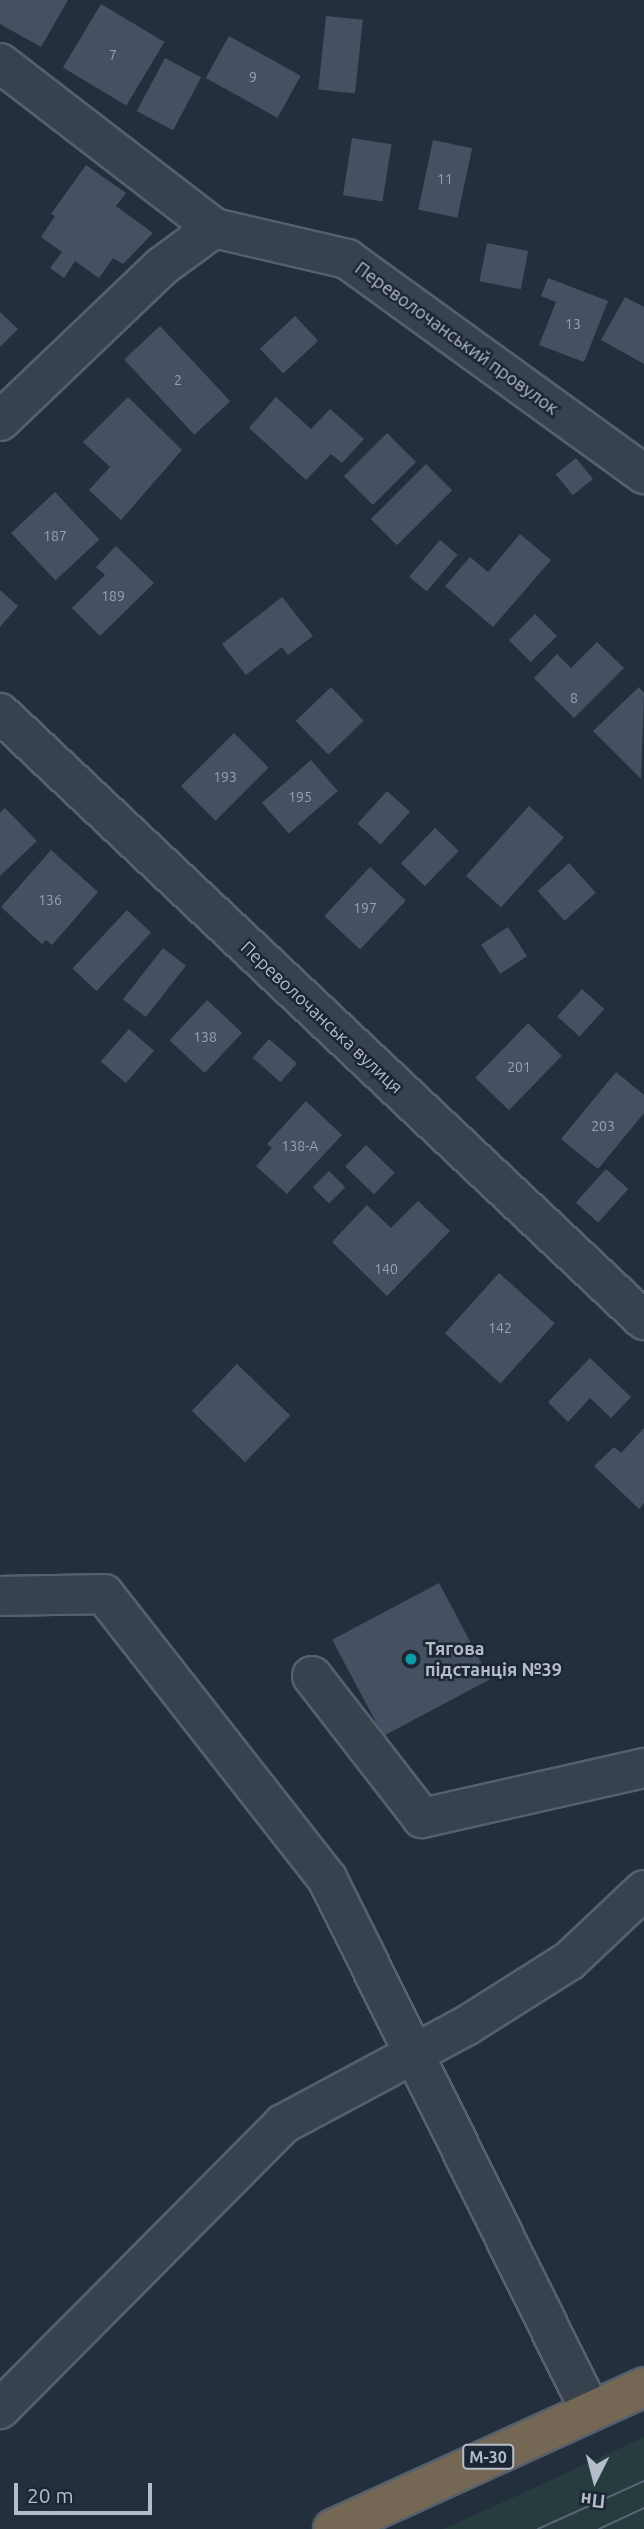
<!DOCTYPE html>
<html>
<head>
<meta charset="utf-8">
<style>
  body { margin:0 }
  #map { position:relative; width:644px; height:2529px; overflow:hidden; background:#242f3e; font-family:Ubuntu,sans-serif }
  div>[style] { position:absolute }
  .green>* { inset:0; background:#263c3f }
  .building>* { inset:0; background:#455162; transform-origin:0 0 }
  .roads { filter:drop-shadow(2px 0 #565f6c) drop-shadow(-2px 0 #565f6c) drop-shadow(0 2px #565f6c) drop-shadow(0 -2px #565f6c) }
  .minor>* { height:38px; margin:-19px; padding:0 19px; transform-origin:19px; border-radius:19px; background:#38414e }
  .highway>* { height:38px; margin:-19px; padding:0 19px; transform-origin:19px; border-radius:19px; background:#746855 }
  .tram>* { height:2px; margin:-1px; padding:0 1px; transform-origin:1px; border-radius:1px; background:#5a6575 }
  .dots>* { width:19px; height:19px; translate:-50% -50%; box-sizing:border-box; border:4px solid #1d2633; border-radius:50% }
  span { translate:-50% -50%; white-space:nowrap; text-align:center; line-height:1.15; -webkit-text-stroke:5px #1d2633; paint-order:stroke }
  .number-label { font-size:14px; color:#98a1af }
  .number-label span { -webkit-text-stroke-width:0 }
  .shield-label span { padding:2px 5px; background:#1d2633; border:2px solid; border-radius:5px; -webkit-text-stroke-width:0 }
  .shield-label { font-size:16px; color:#b4bcc9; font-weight:700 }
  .street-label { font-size:18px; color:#b4bcc9 }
  .poi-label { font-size:18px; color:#b4bcc9; font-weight:700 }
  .left { translate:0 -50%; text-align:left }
  .north { position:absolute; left:560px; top:2445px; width:70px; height:70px; -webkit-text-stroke:5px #1d2633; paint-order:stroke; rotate:186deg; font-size:19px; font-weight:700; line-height:28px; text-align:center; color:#b4bcc9 }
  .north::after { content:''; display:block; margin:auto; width:24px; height:32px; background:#b4bcc9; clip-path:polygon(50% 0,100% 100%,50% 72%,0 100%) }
  .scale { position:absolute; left:14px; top:2483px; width:138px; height:32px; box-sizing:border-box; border:4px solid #b4bcc9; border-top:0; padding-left:9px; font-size:21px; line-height:24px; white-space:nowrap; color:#b4bcc9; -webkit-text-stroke:5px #1d2633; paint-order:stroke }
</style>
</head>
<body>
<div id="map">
  <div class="green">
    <i style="clip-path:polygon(644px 2437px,644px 2529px,443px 2529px,479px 2513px)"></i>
  </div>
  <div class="building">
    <i style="clip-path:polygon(0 0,68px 0,41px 47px,0 24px)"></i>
    <i style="left:101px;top:4px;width:74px;height:74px;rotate:31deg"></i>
    <i style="left:326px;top:16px;width:37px;height:74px;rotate:6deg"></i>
    <i style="left:229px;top:36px;width:82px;height:48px;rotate:29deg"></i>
    <i style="left:165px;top:58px;width:41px;height:60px;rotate:28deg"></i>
    <i style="left:352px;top:138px;width:40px;height:58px;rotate:9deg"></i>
    <i style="left:433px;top:140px;width:40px;height:71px;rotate:12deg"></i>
    <i style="clip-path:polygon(86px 165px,126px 193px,116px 206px,153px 233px,123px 264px,113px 258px,99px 278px,75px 261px,64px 278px,50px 268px,62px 252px,41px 237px,55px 216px,51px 214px)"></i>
    <i style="left:487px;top:243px;width:42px;height:39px;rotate:11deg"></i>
    <i style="clip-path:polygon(548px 278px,608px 301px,584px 362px,539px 345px,556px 302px,541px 296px)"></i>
    <i style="clip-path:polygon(625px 297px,644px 307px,644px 364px,601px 340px)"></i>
    <i style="clip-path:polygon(0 312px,18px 329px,0 347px)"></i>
    <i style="left:295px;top:316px;width:34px;height:48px;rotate:47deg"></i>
    <i style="left:160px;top:326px;width:103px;height:49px;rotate:47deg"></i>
    <i style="clip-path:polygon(128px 397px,182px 450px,121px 520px,89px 490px,110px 467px,83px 442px)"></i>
    <i style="clip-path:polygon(276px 397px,311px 429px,330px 409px,364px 439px,342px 463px,331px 454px,306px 480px,249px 428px)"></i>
    <i style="left:387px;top:433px;width:41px;height:61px;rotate:45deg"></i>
    <i style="left:576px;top:458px;width:27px;height:26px;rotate:51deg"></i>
    <i style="left:426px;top:464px;width:37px;height:78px;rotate:45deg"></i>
    <i style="left:55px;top:492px;width:65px;height:60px;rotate:47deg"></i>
    <i style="clip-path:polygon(520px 534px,551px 560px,493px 627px,445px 586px,470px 557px,488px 572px)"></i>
    <i style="left:440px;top:540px;width:23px;height:48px;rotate:40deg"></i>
    <i style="clip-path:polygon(116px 546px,154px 583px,100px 636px,72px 608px,105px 575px,96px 567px)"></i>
    <i style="clip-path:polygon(0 590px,18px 606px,0 627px)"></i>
    <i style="clip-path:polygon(282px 597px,313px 636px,288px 655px,282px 647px,246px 675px,222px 644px)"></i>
    <i style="left:535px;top:614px;width:31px;height:37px;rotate:45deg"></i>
    <i style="clip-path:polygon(597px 642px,624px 668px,574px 718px,534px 678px,557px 654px,571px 668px)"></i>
    <i style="left:331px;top:687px;width:47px;height:49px;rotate:46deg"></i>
    <i style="clip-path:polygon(639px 687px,644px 693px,641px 779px,593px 731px)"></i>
    <i style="left:234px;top:733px;width:49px;height:75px;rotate:45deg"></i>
    <i style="left:311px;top:760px;width:41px;height:65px;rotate:49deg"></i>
    <i style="left:387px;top:791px;width:31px;height:44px;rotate:42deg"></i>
    <i style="left:529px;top:806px;width:47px;height:94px;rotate:42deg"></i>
    <i style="clip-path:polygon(5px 808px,37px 841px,0 876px,0 813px)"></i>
    <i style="left:435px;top:828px;width:33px;height:49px;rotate:44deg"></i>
    <i style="clip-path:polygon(51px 850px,98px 892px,52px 945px,46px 940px,42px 944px,1px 907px)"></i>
    <i style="left:569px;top:863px;width:40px;height:42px;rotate:48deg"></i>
    <i style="left:370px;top:867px;width:49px;height:67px;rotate:43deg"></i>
    <i style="left:127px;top:910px;width:33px;height:80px;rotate:43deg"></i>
    <i style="left:508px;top:927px;width:35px;height:32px;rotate:57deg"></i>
    <i style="left:163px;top:948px;width:29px;height:65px;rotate:38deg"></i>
    <i style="left:582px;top:989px;width:30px;height:37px;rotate:42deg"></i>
    <i style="left:207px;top:1000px;width:48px;height:55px;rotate:43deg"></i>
    <i style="left:528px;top:1023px;width:47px;height:76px;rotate:44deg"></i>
    <i style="left:129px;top:1029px;width:33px;height:43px;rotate:41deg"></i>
    <i style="left:269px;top:1039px;width:37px;height:25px;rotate:41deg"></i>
    <i style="clip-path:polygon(616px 1072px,644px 1095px,644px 1113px,598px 1169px,561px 1139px)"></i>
    <i style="clip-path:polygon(306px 1101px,342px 1135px,287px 1194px,256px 1166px,272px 1148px,267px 1144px)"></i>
    <i style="left:366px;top:1145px;width:40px;height:30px;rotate:44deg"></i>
    <i style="left:606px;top:1169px;width:30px;height:45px;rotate:42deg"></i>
    <i style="left:329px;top:1171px;width:23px;height:23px;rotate:45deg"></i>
    <i style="clip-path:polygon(418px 1201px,450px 1231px,387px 1296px,332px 1242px,367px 1205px,391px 1228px)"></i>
    <i style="left:499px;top:1273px;width:75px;height:81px;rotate:42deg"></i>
    <i style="clip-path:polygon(590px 1358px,631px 1397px,611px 1418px,590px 1398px,568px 1422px,548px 1402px)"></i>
    <i style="left:237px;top:1364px;width:74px;height:65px;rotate:44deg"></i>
    <i style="clip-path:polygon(644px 1428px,644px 1503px,639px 1509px,594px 1466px,614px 1447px,621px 1453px)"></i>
    <i style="left:439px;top:1583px;width:109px;height:121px;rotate:62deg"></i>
  </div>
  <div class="roads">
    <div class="minor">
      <i style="left:0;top:63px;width:270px;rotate:37.6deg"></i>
      <i style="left:214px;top:228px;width:137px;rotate:13.1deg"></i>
      <i style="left:347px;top:259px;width:367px;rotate:35.9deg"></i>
      <i style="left:0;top:421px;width:223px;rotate:-43.7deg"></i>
      <i style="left:161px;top:267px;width:66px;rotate:-36.3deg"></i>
      <i style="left:0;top:713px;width:885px;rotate:43.31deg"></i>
      <i style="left:0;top:1596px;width:104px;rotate:-1.1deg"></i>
      <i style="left:104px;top:1594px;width:363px;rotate:51.9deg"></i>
      <i style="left:328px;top:1880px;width:591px;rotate:63.69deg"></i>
      <i style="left:312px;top:1676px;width:180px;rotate:52.2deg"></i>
      <i style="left:422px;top:1818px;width:228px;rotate:-12.7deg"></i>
      <i style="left:0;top:2409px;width:402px;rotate:-45.2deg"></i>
      <i style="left:283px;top:2124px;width:208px;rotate:-28.2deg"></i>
      <i style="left:466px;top:2026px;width:122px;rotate:-32.3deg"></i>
      <i style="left:569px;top:1961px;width:103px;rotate:-43.4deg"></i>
    </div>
    <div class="highway">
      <i style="left:333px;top:2529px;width:342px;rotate:-24.5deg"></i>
    </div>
  </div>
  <div class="tram">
    <i style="left:538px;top:2529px;width:116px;rotate:-24.4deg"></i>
    <i style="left:599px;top:2529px;width:50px;rotate:-25deg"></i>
  </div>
  <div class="dots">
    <i style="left:411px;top:1659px;background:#0f9aa8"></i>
  </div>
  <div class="number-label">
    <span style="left:113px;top:55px">7</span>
    <span style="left:253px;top:77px">9</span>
    <span style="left:445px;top:179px">11</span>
    <span style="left:573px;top:324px">13</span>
    <span style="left:178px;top:380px">2</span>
    <span style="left:55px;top:536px">187</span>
    <span style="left:113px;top:596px">189</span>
    <span style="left:574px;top:698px">8</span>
    <span style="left:225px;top:777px">193</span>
    <span style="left:300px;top:797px">195</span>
    <span style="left:50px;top:900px">136</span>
    <span style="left:365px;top:908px">197</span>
    <span style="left:205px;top:1037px">138</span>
    <span style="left:519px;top:1067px">201</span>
    <span style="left:603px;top:1126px">203</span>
    <span style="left:300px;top:1146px">138-А</span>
    <span style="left:386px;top:1269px">140</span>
    <span style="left:500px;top:1328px">142</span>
  </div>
  <div class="shield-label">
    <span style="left:488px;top:2457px">М-30</span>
  </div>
  <div class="street-label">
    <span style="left:457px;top:338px;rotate:36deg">Переволочанський провулок</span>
    <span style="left:322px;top:1017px;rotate:43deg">Переволочанська вулиця</span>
  </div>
  <div class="poi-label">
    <span class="left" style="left:425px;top:1659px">Тягова<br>пiдстанцiя №39</span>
  </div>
  <div class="north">Пн</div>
  <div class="scale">20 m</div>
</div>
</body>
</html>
